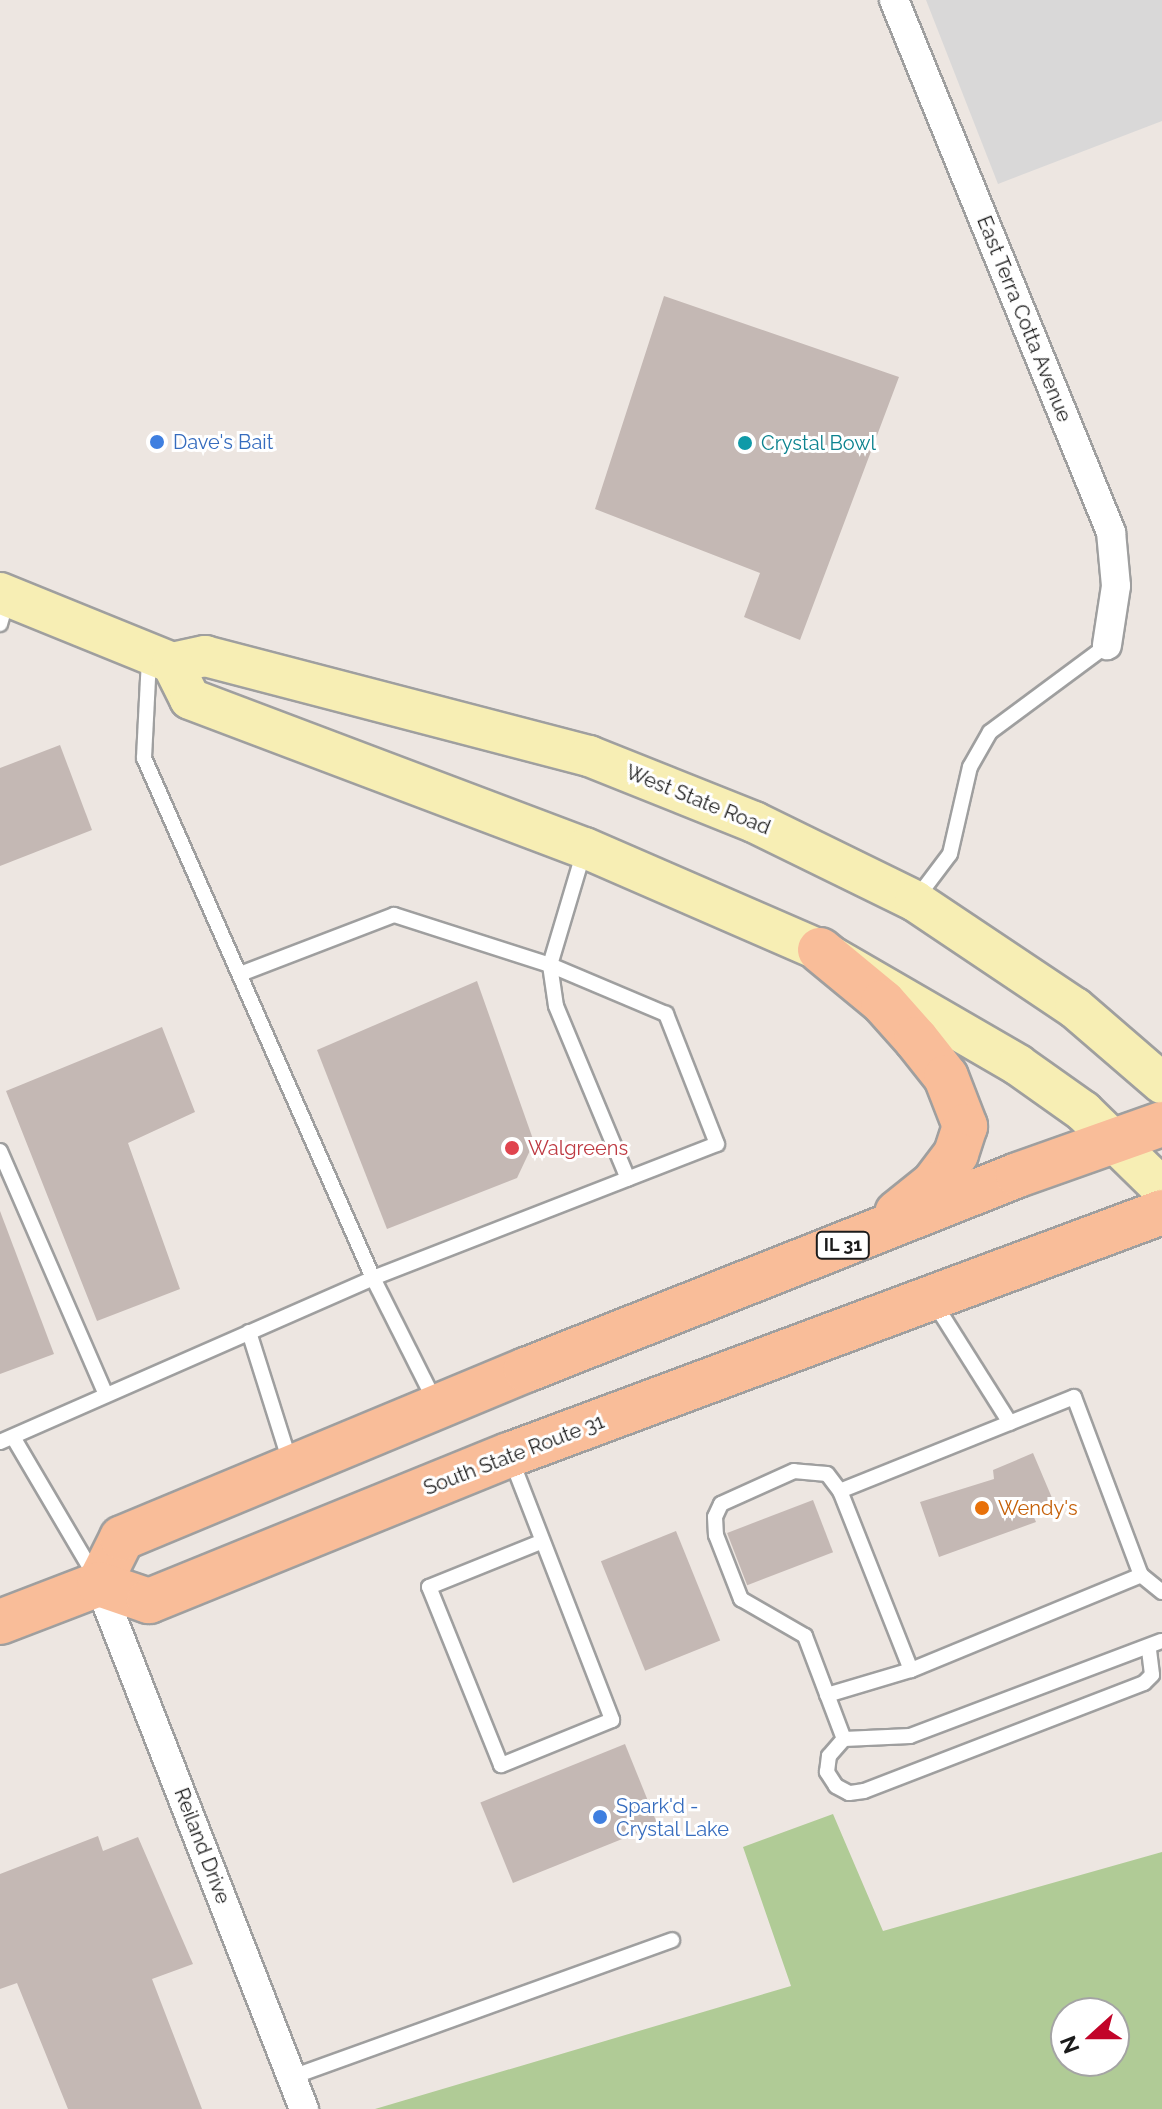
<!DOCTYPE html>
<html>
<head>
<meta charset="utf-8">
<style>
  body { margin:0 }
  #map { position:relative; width:1162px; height:2109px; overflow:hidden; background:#ede6e1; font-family:Raleway,sans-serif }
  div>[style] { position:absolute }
  .residential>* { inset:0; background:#d9d8d8 }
  .forest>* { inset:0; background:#b0cb96 }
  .building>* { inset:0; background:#c4b8b4; transform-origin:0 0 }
  .roads { filter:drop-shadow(2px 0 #9f9f9f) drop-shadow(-2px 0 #9f9f9f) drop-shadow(0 2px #9f9f9f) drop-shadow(0 -2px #9f9f9f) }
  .service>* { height:14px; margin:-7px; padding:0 7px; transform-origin:7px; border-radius:7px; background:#fff }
  .minor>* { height:28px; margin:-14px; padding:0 14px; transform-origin:14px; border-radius:14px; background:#fff }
  .secondary>* { height:40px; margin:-20px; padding:0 20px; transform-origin:20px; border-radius:20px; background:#f7eeb4 }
  .primary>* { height:44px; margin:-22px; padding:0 22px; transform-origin:22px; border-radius:22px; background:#f9bd99 }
  .dots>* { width:22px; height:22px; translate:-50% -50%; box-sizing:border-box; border:4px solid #fff; border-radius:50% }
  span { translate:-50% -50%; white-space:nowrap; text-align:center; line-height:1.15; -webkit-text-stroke:6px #fff; paint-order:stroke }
  .shield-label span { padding:2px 6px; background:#fff; border:2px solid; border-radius:6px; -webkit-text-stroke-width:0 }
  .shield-label { font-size:18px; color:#1b1b1b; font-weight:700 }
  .street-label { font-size:20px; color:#1b1b1b }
  .shop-label { font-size:20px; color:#366cbe }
  .left { translate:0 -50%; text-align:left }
  .culture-label { font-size:20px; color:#0d838f }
  .health-label { font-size:20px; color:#be3a42 }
  .food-label { font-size:20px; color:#c56008 }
  .north { position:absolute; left:1050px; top:1997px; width:80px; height:80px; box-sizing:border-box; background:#fff; border:2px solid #a4a4a4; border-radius:50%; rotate:249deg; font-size:22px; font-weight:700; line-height:32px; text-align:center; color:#1b1b1b }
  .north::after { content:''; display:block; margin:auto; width:28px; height:36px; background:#c20429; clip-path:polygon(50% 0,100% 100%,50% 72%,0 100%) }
</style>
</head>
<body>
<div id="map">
  <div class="residential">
    <i style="clip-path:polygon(926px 0,1162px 0,1162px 121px,998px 184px)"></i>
  </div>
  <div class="forest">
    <i style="clip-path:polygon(evenodd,833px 1814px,883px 1931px,1162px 1852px,1162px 2109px,375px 2109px,791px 1986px,743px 1847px,833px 1814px,1066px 2013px,1114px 2013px,1114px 2061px,1066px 2061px,1066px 2013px)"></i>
  </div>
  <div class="building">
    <i style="clip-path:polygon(664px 296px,899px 377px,800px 640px,744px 617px,760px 573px,595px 509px)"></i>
    <i style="clip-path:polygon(60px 745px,92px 830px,0 866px,0 768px)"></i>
    <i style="clip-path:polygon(477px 981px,534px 1142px,517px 1178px,387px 1229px,317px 1050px)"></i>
    <i style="clip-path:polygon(162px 1027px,195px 1112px,128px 1143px,180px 1289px,97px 1321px,6px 1091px)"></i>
    <i style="clip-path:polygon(0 1211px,54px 1354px,0 1374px)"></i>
    <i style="clip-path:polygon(1033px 1453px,1055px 1505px,1033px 1515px,1036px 1522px,939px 1557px,920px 1502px,994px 1479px,993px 1470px)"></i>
    <i style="left:813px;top:1500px;width:56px;height:92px;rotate:69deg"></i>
    <i style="left:676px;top:1531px;width:118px;height:81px;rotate:68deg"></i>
    <i style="left:625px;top:1744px;width:87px;height:156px;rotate:68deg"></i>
    <i style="clip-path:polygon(98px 1836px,103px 1851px,138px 1837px,193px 1964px,152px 1979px,202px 2109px,68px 2109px,17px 1983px,0 1989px,0 1874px)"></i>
  </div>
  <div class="roads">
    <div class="service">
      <i style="left:0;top:624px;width:25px;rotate:-74deg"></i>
      <i style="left:149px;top:659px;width:99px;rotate:92.9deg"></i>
      <i style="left:144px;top:758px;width:568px;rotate:66.23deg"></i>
      <i style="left:373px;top:1278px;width:140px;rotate:63.3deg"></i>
      <i style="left:584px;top:851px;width:119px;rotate:106.6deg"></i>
      <i style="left:550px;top:965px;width:41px;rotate:81.7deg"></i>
      <i style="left:556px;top:1006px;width:187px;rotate:67.4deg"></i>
      <i style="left:916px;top:899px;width:56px;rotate:-52.9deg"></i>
      <i style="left:950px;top:854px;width:89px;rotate:-77.1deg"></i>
      <i style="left:970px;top:767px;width:40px;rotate:-60.3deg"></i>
      <i style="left:990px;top:732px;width:146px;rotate:-36.6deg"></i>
      <i style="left:0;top:1151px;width:266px;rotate:66.5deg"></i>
      <i style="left:933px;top:1301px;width:144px;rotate:57.7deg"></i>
      <i style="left:249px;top:1332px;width:136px;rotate:72.5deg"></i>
      <i style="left:13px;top:1437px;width:161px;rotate:59.5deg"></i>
      <i style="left:0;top:1442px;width:407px;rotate:-23.7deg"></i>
      <i style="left:373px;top:1278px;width:369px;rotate:-21.3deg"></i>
      <i style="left:717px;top:1144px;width:140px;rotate:-111.4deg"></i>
      <i style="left:666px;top:1014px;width:126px;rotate:-157.1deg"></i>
      <i style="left:550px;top:965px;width:164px;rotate:-162.2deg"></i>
      <i style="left:394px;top:915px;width:165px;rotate:159deg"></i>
      <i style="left:511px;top:1459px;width:280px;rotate:68.8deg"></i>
      <i style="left:612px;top:1720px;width:120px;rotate:157.9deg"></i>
      <i style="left:501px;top:1765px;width:192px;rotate:-112deg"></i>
      <i style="left:429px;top:1587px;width:121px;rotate:-21.9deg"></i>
      <i style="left:840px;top:1491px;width:21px;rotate:-127deg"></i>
      <i style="left:827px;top:1474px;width:33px;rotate:-175deg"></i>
      <i style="left:794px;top:1471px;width:80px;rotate:155.7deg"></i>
      <i style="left:721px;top:1504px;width:14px;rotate:115deg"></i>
      <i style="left:715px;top:1517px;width:18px;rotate:87deg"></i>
      <i style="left:716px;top:1535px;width:69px;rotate:68.7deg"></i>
      <i style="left:741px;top:1599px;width:74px;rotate:30deg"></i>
      <i style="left:805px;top:1636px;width:110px;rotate:69.3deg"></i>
      <i style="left:1149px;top:1650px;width:25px;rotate:83deg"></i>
      <i style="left:1152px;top:1675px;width:11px;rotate:135deg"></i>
      <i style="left:1144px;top:1683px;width:300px;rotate:158.9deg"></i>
      <i style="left:864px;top:1791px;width:15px;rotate:172deg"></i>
      <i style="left:849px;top:1793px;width:15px;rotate:-152deg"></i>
      <i style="left:836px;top:1786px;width:17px;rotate:-123deg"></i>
      <i style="left:827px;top:1772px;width:16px;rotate:-83deg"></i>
      <i style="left:829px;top:1756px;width:23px;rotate:-49deg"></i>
      <i style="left:844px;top:1739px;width:66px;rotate:-2.6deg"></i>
      <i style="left:910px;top:1736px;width:269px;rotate:-20.7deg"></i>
      <i style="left:911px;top:1670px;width:193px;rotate:-111.6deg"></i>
      <i style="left:840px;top:1491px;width:252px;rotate:-21.9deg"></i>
      <i style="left:1074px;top:1397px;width:190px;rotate:69.4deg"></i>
      <i style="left:1141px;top:1575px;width:27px;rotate:39deg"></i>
      <i style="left:827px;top:1695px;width:88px;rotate:-16.6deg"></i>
      <i style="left:911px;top:1670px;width:249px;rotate:-22.4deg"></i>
      <i style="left:292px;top:2077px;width:404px;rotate:-19.8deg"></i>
    </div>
    <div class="minor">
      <i style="left:894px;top:0;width:575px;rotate:67.81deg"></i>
      <i style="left:1111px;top:532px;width:54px;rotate:84.7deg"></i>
      <i style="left:1116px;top:586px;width:60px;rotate:98.7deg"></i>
      <i style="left:99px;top:1584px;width:564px;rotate:68.67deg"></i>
    </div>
    <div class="secondary">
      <i style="left:0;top:593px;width:186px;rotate:22.1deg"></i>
      <i style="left:172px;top:663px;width:34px;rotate:-12deg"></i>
      <i style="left:205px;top:656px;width:397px;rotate:14.6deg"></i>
      <i style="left:589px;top:756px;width:178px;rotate:21.8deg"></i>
      <i style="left:754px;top:822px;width:179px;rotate:26.1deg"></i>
      <i style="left:915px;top:901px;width:192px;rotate:33.8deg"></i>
      <i style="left:1075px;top:1008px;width:115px;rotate:40.8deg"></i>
      <i style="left:172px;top:663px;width:40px;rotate:63.4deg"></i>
      <i style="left:190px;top:699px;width:422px;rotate:20.7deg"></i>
      <i style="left:585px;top:848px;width:256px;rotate:23.5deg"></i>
      <i style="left:820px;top:950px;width:229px;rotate:30.1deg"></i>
      <i style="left:1018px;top:1065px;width:80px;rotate:35.3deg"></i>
      <i style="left:1083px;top:1111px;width:110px;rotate:44.3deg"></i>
    </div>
    <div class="primary">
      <i style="left:820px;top:950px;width:82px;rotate:39.5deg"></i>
      <i style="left:883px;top:1002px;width:50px;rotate:48.3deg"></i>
      <i style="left:916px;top:1039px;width:48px;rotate:51.7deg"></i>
      <i style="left:946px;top:1077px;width:53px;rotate:68.8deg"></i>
      <i style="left:965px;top:1126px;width:29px;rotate:108deg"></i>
      <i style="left:956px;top:1154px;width:38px;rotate:127deg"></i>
      <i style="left:933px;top:1184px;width:46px;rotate:141.1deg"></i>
      <i style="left:99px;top:1584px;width:51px;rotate:-63.4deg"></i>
      <i style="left:122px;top:1538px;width:438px;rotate:-22.6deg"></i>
      <i style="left:526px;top:1370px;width:529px;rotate:-21.62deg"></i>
      <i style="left:1018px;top:1175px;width:153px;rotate:-19.5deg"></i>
      <i style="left:0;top:1622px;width:106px;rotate:-21deg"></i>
      <i style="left:99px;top:1584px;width:53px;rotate:18.8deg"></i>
      <i style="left:149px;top:1601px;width:388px;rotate:-22.1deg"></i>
      <i style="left:509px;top:1455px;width:697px;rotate:-20.41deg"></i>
    </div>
  </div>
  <div class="dots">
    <i style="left:157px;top:442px;background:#3f7fe0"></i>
    <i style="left:745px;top:443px;background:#0f9aa8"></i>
    <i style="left:512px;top:1148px;background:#e0444e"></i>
    <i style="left:982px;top:1508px;background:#e8710a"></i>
    <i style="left:600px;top:1817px;background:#3f7fe0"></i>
  </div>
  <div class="shield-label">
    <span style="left:843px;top:1245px">IL 31</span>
  </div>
  <div class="street-label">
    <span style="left:1024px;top:319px;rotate:68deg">East Terra Cotta Avenue</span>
    <span style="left:698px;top:800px;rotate:22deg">West State Road</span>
    <span style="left:514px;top:1455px;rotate:-21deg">South State Route 31</span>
    <span style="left:202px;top:1846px;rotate:69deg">Reiland Drive</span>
  </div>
  <div class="shop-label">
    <span class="left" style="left:173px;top:442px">Dave's Bait</span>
    <span class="left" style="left:616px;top:1818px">Spark'd -<br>Crystal Lake</span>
  </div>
  <div class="culture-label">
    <span class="left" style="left:761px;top:443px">Crystal Bowl</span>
  </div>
  <div class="health-label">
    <span class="left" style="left:528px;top:1148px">Walgreens</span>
  </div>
  <div class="food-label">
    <span class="left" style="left:998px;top:1508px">Wendy's</span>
  </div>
  <div class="north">N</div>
</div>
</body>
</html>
